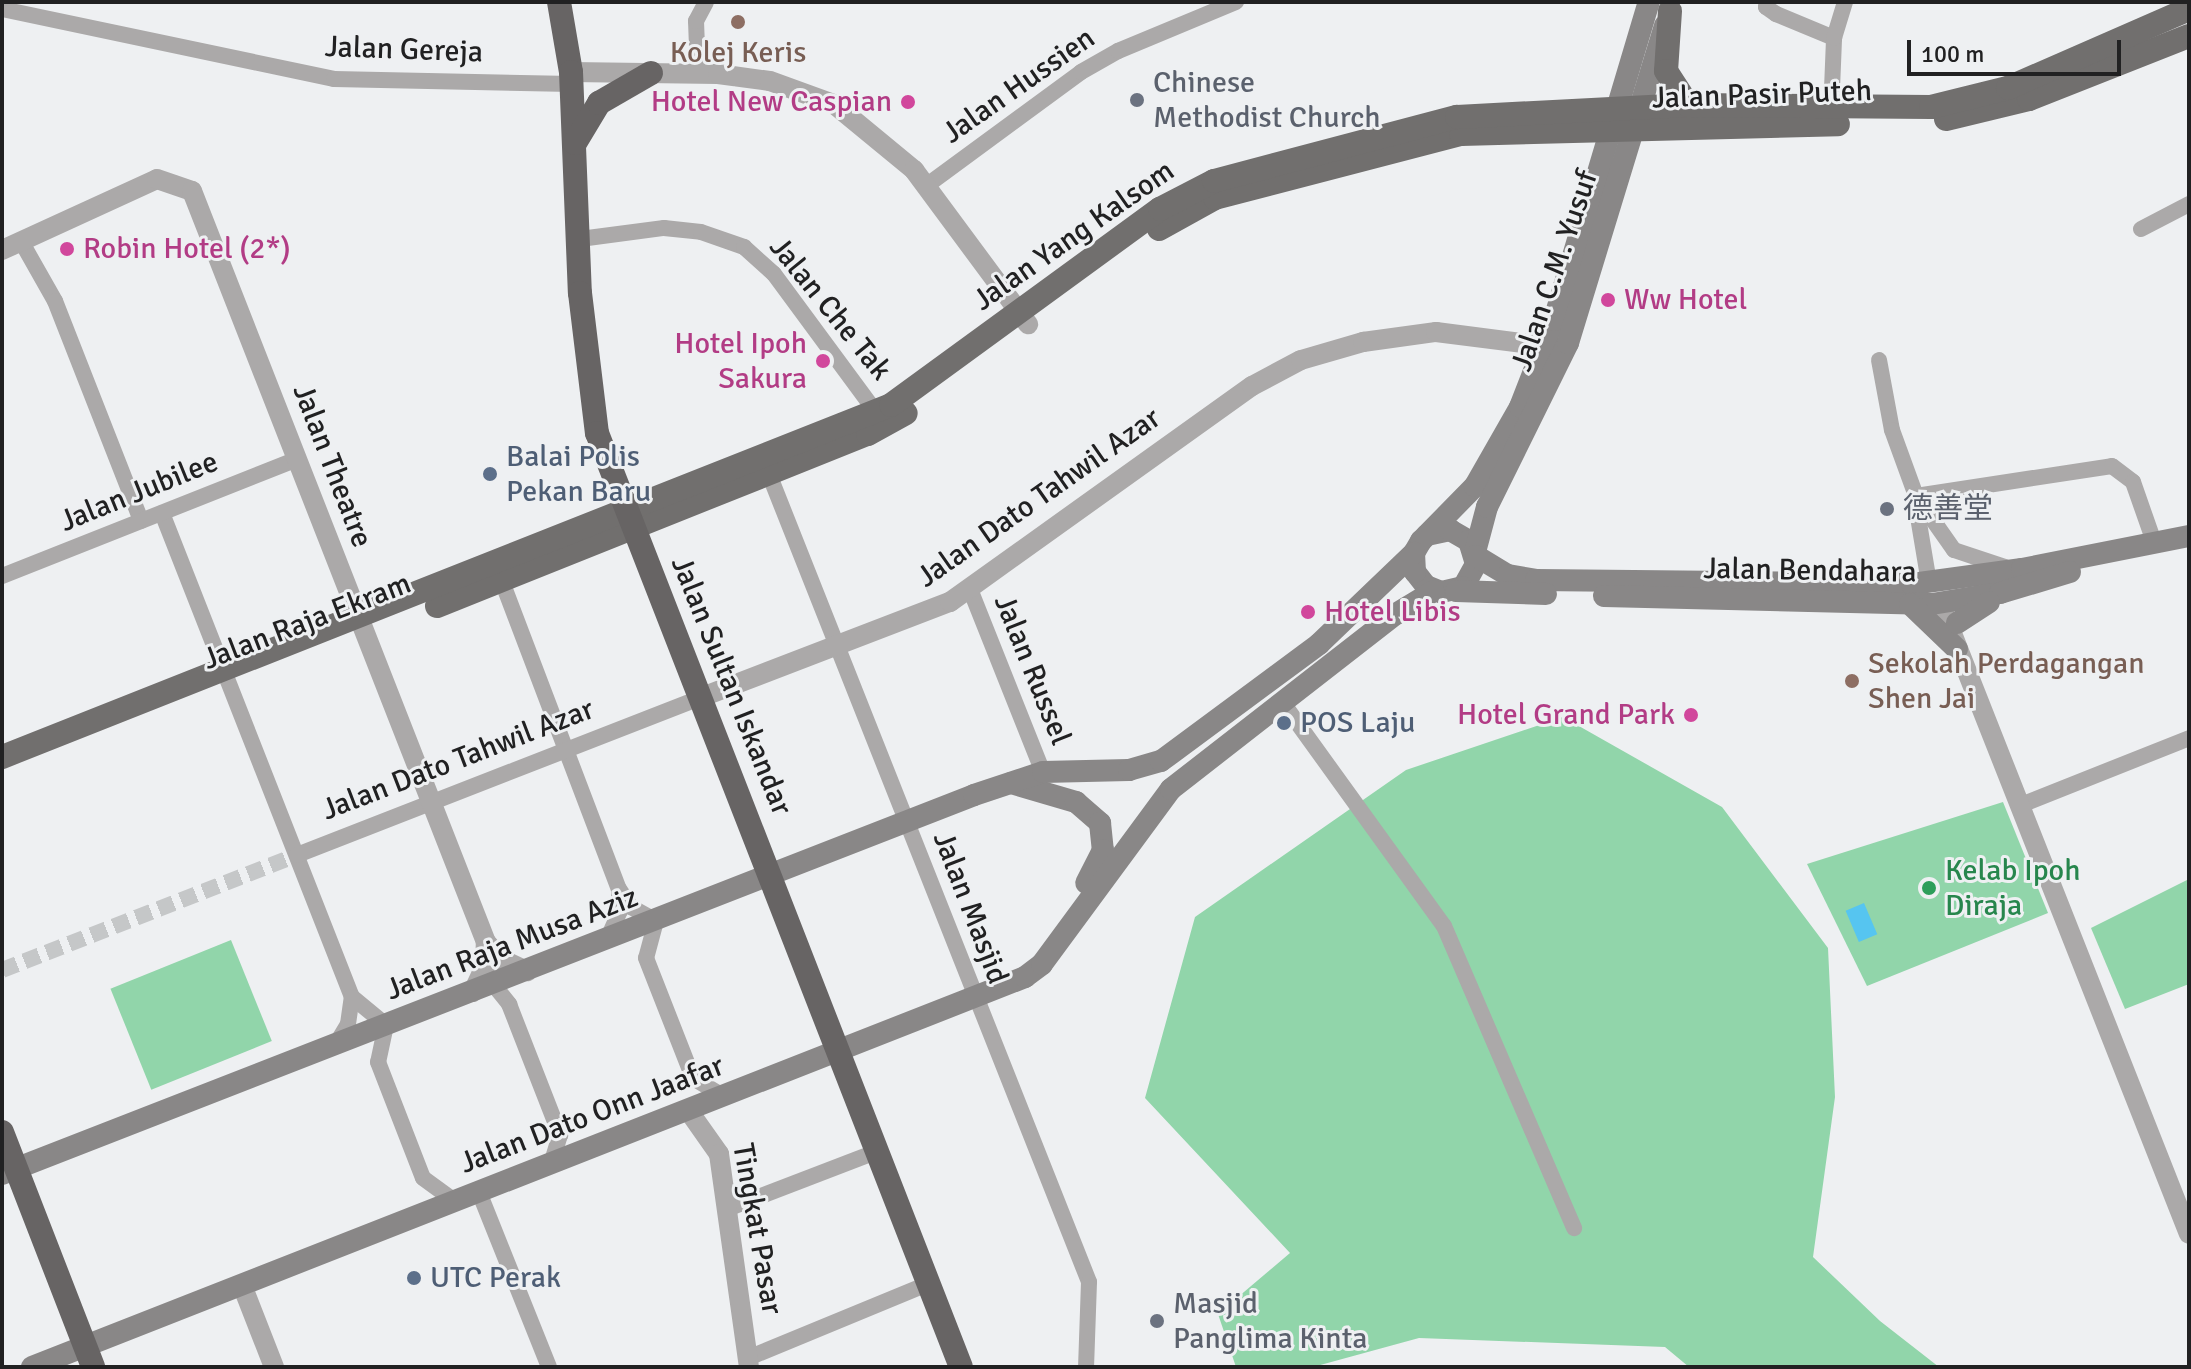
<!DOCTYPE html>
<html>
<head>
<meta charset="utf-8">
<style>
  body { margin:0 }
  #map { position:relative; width:2191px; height:1369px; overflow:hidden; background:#eef0f2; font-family:Signika,"Noto Sans SC",sans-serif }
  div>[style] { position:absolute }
  .green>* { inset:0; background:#91d5aa; transform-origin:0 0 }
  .water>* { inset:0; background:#56c5f0; transform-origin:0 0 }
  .minor-tunnel>* { height:16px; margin-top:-8px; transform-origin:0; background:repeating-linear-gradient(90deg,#c5c7c8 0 16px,transparent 0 24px) }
  .minor>* { height:16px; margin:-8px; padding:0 8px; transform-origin:8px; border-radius:8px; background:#aba9a9 }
  .tertiary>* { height:20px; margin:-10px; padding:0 10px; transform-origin:10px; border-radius:10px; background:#aba9a9 }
  .secondary>* { height:22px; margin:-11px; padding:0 11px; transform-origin:11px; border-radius:11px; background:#898787 }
  .primary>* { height:24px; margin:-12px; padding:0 12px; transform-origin:12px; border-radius:12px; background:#716f6e }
  .trunk>* { height:24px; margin:-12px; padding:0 12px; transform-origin:12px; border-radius:12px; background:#676464 }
  .dots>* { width:22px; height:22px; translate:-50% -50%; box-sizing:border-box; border:4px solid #eef0f2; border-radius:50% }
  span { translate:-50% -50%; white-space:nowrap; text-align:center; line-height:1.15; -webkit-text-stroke:6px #eef0f2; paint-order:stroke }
  .street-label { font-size:30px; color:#212122 }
  .education-label { font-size:30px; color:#785e54 }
  .left { translate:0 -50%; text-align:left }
  .worship-label { font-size:30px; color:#5b616d }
  .hotel-label { font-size:30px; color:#b23c85 }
  .right { translate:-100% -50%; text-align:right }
  .service-label { font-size:30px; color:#4e5e75 }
  .leisure-label { font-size:30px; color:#27864d }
  .frame { position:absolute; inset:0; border:4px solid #212122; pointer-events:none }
  .scale { position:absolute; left:1907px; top:40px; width:214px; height:36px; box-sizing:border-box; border:4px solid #212122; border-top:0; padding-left:10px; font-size:24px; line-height:28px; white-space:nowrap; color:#212122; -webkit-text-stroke:6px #eef0f2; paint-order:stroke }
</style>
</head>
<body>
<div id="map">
  <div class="green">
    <i style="clip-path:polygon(1563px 717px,1722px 807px,1828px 948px,1835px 1097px,1813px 1257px,1880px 1321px,1939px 1367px,1689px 1367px,1665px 1347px,1419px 1338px,1313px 1367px,1236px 1367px,1218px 1314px,1290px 1253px,1145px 1098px,1195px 917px,1406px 770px)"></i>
    <i style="clip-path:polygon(2003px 802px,2048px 913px,1867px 986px,1807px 864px)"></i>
    <i style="clip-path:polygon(2189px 879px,2189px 984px,2125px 1009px,2091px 928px)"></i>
    <i style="left:231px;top:940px;width:109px;height:130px;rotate:68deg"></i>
  </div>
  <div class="water">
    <i style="left:1864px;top:903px;width:34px;height:20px;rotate:67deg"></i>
  </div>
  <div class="minor-tunnel">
    <i style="left:2px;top:970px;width:317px;rotate:-21.3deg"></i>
  </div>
  <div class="minor">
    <i style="left:1767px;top:2px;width:5px;rotate:101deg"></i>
    <i style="left:1766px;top:7px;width:12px;rotate:35deg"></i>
    <i style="left:1776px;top:14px;width:63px;rotate:22.5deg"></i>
    <i style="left:2px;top:9px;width:339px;rotate:11.9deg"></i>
    <i style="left:334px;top:79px;width:238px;rotate:1.2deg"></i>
    <i style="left:698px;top:73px;width:52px;rotate:-92.2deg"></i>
    <i style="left:696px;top:21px;width:21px;rotate:-62deg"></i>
    <i style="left:1831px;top:114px;width:76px;rotate:-87.7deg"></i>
    <i style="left:1834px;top:38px;width:38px;rotate:-73deg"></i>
    <i style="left:926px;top:186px;width:192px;rotate:-36.3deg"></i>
    <i style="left:1081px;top:72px;width:43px;rotate:-29.6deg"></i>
    <i style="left:1118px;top:51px;width:128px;rotate:-22.6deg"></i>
    <i style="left:2141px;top:229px;width:54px;rotate:-27.5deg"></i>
    <i style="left:580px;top:239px;width:85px;rotate:-7.5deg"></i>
    <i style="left:664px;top:228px;width:37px;rotate:6deg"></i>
    <i style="left:701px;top:232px;width:46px;rotate:19.2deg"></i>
    <i style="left:744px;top:247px;width:40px;rotate:42deg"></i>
    <i style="left:774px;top:274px;width:179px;rotate:53.6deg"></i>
    <i style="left:21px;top:241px;width:69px;rotate:60.5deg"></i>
    <i style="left:55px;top:301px;width:236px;rotate:68.6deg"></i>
    <i style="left:1879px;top:360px;width:71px;rotate:79.5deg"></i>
    <i style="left:1892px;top:430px;width:70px;rotate:70deg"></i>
    <i style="left:1916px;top:496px;width:66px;rotate:54.9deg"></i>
    <i style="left:1954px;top:550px;width:54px;rotate:18.4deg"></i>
    <i style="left:769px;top:474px;width:869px;rotate:68.39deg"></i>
    <i style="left:1089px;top:1282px;width:85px;rotate:92deg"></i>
    <i style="left:1916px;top:496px;width:198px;rotate:-8.7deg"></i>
    <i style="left:2112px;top:466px;width:26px;rotate:37deg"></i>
    <i style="left:2133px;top:482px;width:64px;rotate:70.7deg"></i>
    <i style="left:1916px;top:505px;width:79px;rotate:80.5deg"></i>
    <i style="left:162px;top:513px;width:520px;rotate:68.57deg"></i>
    <i style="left:352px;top:997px;width:44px;rotate:39.5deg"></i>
    <i style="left:386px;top:1025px;width:38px;rotate:102deg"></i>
    <i style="left:378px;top:1062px;width:124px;rotate:68.8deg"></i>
    <i style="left:423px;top:1178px;width:39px;rotate:36deg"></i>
    <i style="left:498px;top:571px;width:340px;rotate:69.2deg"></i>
    <i style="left:619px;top:889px;width:22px;rotate:56deg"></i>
    <i style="left:631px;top:907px;width:29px;rotate:29deg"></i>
    <i style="left:656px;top:921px;width:38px;rotate:105deg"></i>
    <i style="left:646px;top:958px;width:129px;rotate:68.6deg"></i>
    <i style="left:693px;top:1078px;width:35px;rotate:31deg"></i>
    <i style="left:2px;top:576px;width:317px;rotate:-21.6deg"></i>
    <i style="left:970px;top:589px;width:197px;rotate:68.3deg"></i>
    <i style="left:1283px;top:703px;width:275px;rotate:54.2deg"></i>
    <i style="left:1444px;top:926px;width:329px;rotate:66.7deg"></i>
    <i style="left:2021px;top:805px;width:181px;rotate:-21.7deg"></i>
    <i style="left:297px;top:855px;width:435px;rotate:-21.3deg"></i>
    <i style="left:607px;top:940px;width:32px;rotate:-66deg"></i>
    <i style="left:620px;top:911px;width:21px;rotate:-93deg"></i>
    <i style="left:493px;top:984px;width:26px;rotate:51deg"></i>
    <i style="left:509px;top:1004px;width:141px;rotate:68.7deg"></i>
    <i style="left:560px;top:1135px;width:30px;rotate:107deg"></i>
    <i style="left:336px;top:1044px;width:23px;rotate:-59deg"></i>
    <i style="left:348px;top:1024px;width:27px;rotate:-82deg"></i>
    <i style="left:479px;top:1192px;width:188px;rotate:68.2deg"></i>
    <i style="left:727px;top:1209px;width:162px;rotate:-21deg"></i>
    <i style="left:748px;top:1358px;width:197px;rotate:-22.4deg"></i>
  </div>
  <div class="tertiary">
    <i style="left:571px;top:72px;width:147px;rotate:0.8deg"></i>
    <i style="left:718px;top:74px;width:52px;rotate:7.7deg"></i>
    <i style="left:770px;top:81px;width:68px;rotate:19.8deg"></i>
    <i style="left:834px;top:104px;width:104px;rotate:39.5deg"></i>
    <i style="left:914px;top:170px;width:192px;rotate:53.5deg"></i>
    <i style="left:2px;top:250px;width:170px;rotate:-24.6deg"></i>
    <i style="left:157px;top:179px;width:37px;rotate:19deg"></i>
    <i style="left:192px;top:191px;width:806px;rotate:68.62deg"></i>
    <i style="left:486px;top:942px;width:23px;rotate:49deg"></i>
    <i style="left:501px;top:959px;width:29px;rotate:25deg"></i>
    <i style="left:1940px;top:603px;width:678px;rotate:68.47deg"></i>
    <i style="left:702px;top:697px;width:266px;rotate:-21deg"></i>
    <i style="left:950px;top:602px;width:371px;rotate:-35.6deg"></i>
    <i style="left:1252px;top:386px;width:55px;rotate:-28deg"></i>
    <i style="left:1301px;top:360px;width:65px;rotate:-16.2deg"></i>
    <i style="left:1363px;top:342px;width:74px;rotate:-7.8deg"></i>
    <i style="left:1436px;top:332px;width:110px;rotate:7.3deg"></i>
    <i style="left:473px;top:992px;width:29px;rotate:-65deg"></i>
    <i style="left:485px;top:966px;width:24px;rotate:-88deg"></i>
    <i style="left:688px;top:1110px;width:54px;rotate:54.8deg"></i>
    <i style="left:719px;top:1154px;width:215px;rotate:82deg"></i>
    <i style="left:242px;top:1285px;width:88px;rotate:68.7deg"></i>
  </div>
  <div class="secondary">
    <i style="left:1427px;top:535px;width:24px;rotate:-12deg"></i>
    <i style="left:1450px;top:530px;width:22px;rotate:30deg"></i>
    <i style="left:1469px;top:541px;width:24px;rotate:73deg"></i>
    <i style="left:1476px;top:564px;width:26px;rotate:119deg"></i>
    <i style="left:1463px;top:587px;width:23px;rotate:167deg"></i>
    <i style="left:1441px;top:592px;width:16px;rotate:-158deg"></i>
    <i style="left:1426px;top:586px;width:18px;rotate:-128deg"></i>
    <i style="left:1415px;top:572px;width:19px;rotate:-93deg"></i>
    <i style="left:1414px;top:553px;width:14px;rotate:-60deg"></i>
    <i style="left:1421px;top:541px;width:77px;rotate:-45.5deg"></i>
    <i style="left:1475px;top:486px;width:91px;rotate:-60.3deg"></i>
    <i style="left:1520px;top:407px;width:93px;rotate:-68.7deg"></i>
    <i style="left:1554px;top:320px;width:332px;rotate:-73.4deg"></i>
    <i style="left:1475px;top:552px;width:47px;rotate:-75.1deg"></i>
    <i style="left:1487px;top:507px;width:183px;rotate:-63.7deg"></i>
    <i style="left:1568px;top:343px;width:332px;rotate:-73deg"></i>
    <i style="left:1476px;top:556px;width:37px;rotate:31deg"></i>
    <i style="left:1508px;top:575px;width:28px;rotate:10deg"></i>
    <i style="left:1536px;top:580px;width:376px;rotate:0.6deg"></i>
    <i style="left:1912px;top:584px;width:111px;rotate:-7.8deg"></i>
    <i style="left:2022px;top:569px;width:170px;rotate:-11.2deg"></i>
    <i style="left:1456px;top:591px;width:90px;rotate:1.9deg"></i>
    <i style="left:1604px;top:596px;width:328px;rotate:1.4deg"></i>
    <i style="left:1932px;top:604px;width:69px;rotate:-9.2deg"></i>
    <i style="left:2000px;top:593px;width:73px;rotate:-16.7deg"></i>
    <i style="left:1910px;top:604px;width:65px;rotate:43.8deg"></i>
    <i style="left:1957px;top:623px;width:38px;rotate:-33deg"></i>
    <i style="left:1011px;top:783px;width:68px;rotate:16.3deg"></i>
    <i style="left:1076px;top:802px;width:32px;rotate:41deg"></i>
    <i style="left:1100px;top:823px;width:27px;rotate:84deg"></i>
    <i style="left:1103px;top:850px;width:37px;rotate:117deg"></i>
    <i style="left:2px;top:1174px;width:1043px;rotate:-21.3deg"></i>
    <i style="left:974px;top:795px;width:73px;rotate:-18.4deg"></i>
    <i style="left:1043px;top:772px;width:86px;rotate:-1.3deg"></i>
    <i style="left:1129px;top:770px;width:33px;rotate:-16deg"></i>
    <i style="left:1161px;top:761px;width:197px;rotate:-36.5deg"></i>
    <i style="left:1319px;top:644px;width:132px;rotate:-43.8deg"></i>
    <i style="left:32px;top:1367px;width:1067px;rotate:-21.44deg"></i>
    <i style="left:1025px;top:977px;width:21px;rotate:-37deg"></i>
    <i style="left:1042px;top:964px;width:217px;rotate:-53.6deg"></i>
    <i style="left:1171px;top:789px;width:285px;rotate:-37.9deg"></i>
    <i style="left:1396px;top:614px;width:44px;rotate:-31.2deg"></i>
  </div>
  <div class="primary">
    <i style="left:1670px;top:11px;width:60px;rotate:93.8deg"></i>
    <i style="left:1666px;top:71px;width:40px;rotate:57.1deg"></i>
    <i style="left:1946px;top:119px;width:85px;rotate:-13.5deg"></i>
    <i style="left:2029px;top:99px;width:172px;rotate:-21.5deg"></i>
    <i style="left:1159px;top:229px;width:64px;rotate:-29deg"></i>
    <i style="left:1215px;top:198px;width:254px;rotate:-14.6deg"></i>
    <i style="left:1461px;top:134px;width:377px;rotate:-1.5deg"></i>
    <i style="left:437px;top:606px;width:464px;rotate:-21.8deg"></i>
    <i style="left:868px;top:434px;width:43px;rotate:-28.9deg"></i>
    <i style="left:2px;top:757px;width:956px;rotate:-21.6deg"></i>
    <i style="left:891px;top:405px;width:333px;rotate:-36.1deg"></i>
    <i style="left:1160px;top:209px;width:61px;rotate:-27.4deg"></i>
    <i style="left:1214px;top:181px;width:251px;rotate:-14.8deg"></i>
    <i style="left:1457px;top:117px;width:231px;rotate:-3deg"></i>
    <i style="left:1688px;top:105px;width:243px;rotate:0.5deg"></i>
    <i style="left:1931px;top:107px;width:79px;rotate:-13.9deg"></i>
    <i style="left:2008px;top:88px;width:197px;rotate:-23.6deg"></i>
  </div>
  <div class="trunk">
    <i style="left:559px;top:2px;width:71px;rotate:80.3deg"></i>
    <i style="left:571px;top:72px;width:221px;rotate:87.7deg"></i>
    <i style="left:580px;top:293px;width:141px;rotate:83.1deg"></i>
    <i style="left:597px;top:433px;width:1002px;rotate:68.71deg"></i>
    <i style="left:575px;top:143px;width:47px;rotate:-59deg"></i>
    <i style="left:599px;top:103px;width:60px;rotate:-30deg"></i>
    <i style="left:2px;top:1132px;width:252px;rotate:68.8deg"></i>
  </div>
  <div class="dots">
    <i style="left:738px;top:22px;background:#8d6e63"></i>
    <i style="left:1137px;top:100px;background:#6b7280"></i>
    <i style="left:908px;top:102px;background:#d1479c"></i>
    <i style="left:67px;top:249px;background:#d1479c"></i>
    <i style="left:1608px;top:300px;background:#d1479c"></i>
    <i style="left:823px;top:361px;background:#d1479c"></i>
    <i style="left:490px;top:474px;background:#5c6f8a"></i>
    <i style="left:1887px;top:509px;background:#6b7280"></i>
    <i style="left:1308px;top:612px;background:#d1479c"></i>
    <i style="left:1852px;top:681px;background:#8d6e63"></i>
    <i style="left:1691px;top:715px;background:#d1479c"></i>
    <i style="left:1284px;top:723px;background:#5c6f8a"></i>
    <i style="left:1929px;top:888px;background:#2e9e5b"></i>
    <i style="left:414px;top:1278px;background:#5c6f8a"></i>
    <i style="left:1157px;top:1321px;background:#6b7280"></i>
  </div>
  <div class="street-label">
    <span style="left:404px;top:50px;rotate:2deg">Jalan Gereja</span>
    <span style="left:1019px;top:86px;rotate:-35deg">Jalan Hussien</span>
    <span style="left:1762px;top:95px;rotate:-2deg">Jalan Pasir Puteh</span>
    <span style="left:1074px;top:236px;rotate:-35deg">Jalan Yang Kalsom</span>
    <span style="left:1555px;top:271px;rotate:-71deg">Jalan C.M. Yusuf</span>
    <span style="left:830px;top:309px;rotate:51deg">Jalan Che Tak</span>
    <span style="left:332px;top:466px;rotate:69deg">Jalan Theatre</span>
    <span style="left:139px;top:492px;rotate:-22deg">Jalan Jubilee</span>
    <span style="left:1039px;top:498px;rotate:-35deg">Jalan Dato Tahwil Azar</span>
    <span style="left:1810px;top:571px;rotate:1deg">Jalan Bendahara</span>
    <span style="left:307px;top:622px;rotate:-21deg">Jalan Raja Ekram</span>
    <span style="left:1032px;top:670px;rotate:68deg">Jalan Russel</span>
    <span style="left:731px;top:686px;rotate:68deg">Jalan Sultan Iskandar</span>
    <span style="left:458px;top:760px;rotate:-21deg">Jalan Dato Tahwil Azar</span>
    <span style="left:970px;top:908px;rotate:69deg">Jalan Masjid</span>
    <span style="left:512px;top:944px;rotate:-21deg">Jalan Raja Musa Aziz</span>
    <span style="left:592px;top:1115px;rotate:-21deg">Jalan Dato Onn Jaafar</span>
    <span style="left:757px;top:1229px;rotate:80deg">Tingkat Pasar</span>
  </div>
  <div class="education-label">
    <span style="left:738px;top:53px">Kolej Keris</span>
    <span class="left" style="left:1868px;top:681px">Sekolah Perdagangan<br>Shen Jai</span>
  </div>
  <div class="worship-label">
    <span class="left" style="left:1153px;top:100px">Chinese<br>Methodist Church</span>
    <span class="left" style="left:1903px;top:509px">德善堂</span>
    <span class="left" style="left:1173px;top:1321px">Masjid<br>Panglima Kinta</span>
  </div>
  <div class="hotel-label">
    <span class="right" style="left:892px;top:102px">Hotel New Caspian</span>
    <span class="left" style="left:83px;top:249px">Robin Hotel (2*)</span>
    <span class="left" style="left:1624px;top:300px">Ww Hotel</span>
    <span class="right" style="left:807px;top:361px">Hotel Ipoh<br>Sakura</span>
    <span class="left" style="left:1324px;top:612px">Hotel Libis</span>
    <span class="right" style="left:1675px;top:715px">Hotel Grand Park</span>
  </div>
  <div class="service-label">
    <span class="left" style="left:506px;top:474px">Balai Polis<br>Pekan Baru</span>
    <span class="left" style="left:1300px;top:723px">POS Laju</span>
    <span class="left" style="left:430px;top:1278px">UTC Perak</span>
  </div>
  <div class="leisure-label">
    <span class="left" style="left:1945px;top:888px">Kelab Ipoh<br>Diraja</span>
  </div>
  <div class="frame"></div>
  <div class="scale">100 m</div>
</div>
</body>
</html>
